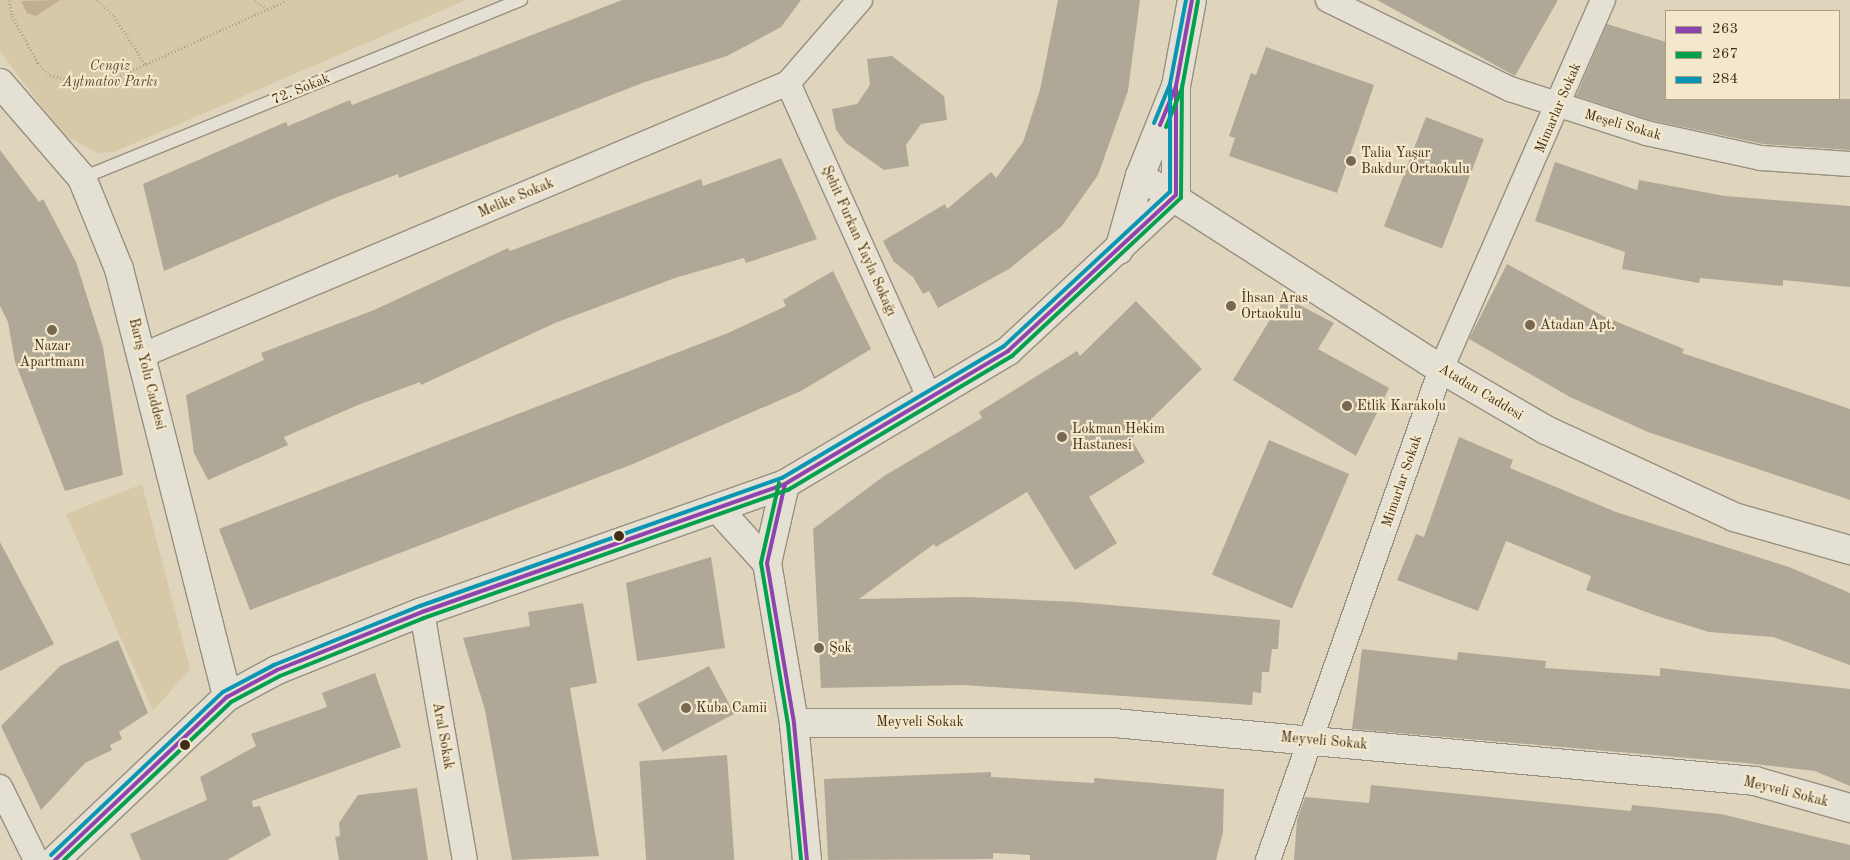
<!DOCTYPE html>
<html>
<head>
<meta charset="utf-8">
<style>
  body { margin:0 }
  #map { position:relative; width:1850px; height:860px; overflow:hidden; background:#dfd5bd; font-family:"Old Standard TT",serif }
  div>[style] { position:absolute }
  .green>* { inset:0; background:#d7c8a7 }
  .water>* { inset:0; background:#c0b090 }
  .building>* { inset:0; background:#b0a897; transform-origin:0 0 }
  .path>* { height:3px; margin-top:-1.5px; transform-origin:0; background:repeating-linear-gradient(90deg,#a8a297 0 1px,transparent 0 3.5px) }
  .roads { filter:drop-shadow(1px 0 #978f7f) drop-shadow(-1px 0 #978f7f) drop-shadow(0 1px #978f7f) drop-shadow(0 -1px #978f7f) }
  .service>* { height:12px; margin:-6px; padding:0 6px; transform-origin:6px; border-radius:6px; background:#e5e0d4 }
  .minor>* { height:24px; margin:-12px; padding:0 12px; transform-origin:12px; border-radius:12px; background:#e5e0d4 }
  .tertiary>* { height:28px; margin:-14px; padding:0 14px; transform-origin:14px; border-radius:14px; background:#e5e0d4 }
  .secondary>* { height:28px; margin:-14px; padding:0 14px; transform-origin:14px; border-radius:14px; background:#e5e0d4 }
  .bus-1>* { height:4px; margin:-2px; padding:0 2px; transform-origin:2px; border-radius:2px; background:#8e44ad }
  .bus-2>* { height:4px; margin:-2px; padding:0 2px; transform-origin:2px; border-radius:2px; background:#03a04e }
  .bus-3>* { height:4px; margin:-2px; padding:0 2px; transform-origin:2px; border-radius:2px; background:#0a96b3 }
  .dots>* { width:14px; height:14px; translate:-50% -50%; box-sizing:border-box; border:2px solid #f3e8cb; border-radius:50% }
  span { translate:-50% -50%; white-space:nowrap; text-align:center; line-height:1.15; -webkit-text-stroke:4.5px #f3e8cb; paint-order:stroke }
  .park-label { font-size:14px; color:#5d4a31; font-style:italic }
  .street-label { font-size:14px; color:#402d18 }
  .poi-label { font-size:14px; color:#402d18 }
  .left { translate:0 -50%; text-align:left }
  .legend { position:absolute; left:1665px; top:10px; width:175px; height:90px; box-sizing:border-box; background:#f3e8cb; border:1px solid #ab9d83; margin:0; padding:6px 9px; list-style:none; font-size:15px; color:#402d18 }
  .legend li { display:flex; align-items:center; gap:10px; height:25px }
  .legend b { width:25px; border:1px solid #ab9d83 }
</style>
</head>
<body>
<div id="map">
  <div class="green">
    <i style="clip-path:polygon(0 0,466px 0,114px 152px,98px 153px,63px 135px,0 51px)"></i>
    <i style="clip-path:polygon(142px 484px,190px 669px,153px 711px,66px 514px)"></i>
  </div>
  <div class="water">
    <i style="clip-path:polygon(60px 0,36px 16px,27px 13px,21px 1px)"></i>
  </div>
  <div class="building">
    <i style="clip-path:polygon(622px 0,801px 0,781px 27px,727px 56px,645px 82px,399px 178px,398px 174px,335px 198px,164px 271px,143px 184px,286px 122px,288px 126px,350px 100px,352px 105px)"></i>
    <i style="clip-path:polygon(1058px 0,1140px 0,1128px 91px,1098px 175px,1062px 226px,1009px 269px,938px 308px,929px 291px,923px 294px,913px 277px,894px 262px,883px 241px,945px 204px,947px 209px,991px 172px,996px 178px,1023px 142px,1040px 90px)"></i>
    <i style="clip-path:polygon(1377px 0,1558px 0,1515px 76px)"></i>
    <i style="clip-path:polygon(1607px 24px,1666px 42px,1666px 99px,1850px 99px,1850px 150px,1763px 144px,1650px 120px,1576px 96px)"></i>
    <i style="clip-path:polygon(1266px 47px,1374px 85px,1337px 193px,1229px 156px,1235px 138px,1229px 136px,1251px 73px,1256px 75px)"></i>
    <i style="clip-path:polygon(892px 56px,944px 96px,947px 120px,921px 124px,906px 145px,909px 166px,884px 170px,846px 143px,836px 130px,832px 109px,857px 104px,870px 85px,867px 59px)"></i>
    <i style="left:1426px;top:117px;width:62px;height:117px;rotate:21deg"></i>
    <i style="clip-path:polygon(0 150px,39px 202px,43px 199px,76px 262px,103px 347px,123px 475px,65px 491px,15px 362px,8px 322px,0 306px)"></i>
    <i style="clip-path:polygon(781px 158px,817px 239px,746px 263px,744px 258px,675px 278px,555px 323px,421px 385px,420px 382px,358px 405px,284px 437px,288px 445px,208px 480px,194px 453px,186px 395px,264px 360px,261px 353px,374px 310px,508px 248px,510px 251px,701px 179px,703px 186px)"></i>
    <i style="clip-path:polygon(1555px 162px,1637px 190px,1639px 180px,1725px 196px,1850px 206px,1850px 287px,1783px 280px,1783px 286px,1700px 278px,1699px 283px,1622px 269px,1625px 252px,1535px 221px)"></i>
    <i style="clip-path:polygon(1507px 264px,1605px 317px,1684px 349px,1682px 353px,1850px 409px,1850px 500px,1648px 432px,1570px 397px,1469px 339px)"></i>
    <i style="clip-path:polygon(833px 271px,871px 349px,801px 391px,633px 464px,250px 610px,219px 529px,728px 333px,786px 306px,783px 300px)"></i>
    <i style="clip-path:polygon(1284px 297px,1334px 323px,1318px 349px,1389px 388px,1356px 456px,1233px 380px)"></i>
    <i style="clip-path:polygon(1136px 301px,1202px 369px,1131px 439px,1145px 462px,1089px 497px,1117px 543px,1075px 570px,1027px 492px,936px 547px,934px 544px,859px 599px,967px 597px,1076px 602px,1280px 620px,1278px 649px,1272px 649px,1269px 672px,1262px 672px,1261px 693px,1253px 692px,1252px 705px,964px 685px,821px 688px,813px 529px,884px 476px,982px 418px,979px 412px,1077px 351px,1080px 356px)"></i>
    <i style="clip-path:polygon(1459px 437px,1513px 460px,1510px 468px,1616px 512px,1789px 567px,1850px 593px,1850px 665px,1773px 637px,1709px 632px,1657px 616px,1586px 590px,1591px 576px,1506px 541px,1478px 611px,1397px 580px,1416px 534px,1424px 537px)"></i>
    <i style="left:1269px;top:440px;width:87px;height:146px;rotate:23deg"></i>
    <i style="clip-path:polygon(0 542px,54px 644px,0 671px)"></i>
    <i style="clip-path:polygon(711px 557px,725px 648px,637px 661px,626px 583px)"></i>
    <i style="clip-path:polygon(583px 603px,597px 683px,570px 688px,599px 856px,512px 860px,485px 710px,463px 638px,530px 626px,528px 612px)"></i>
    <i style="clip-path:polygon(118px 640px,148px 713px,119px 732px,122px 739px,110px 745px,112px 750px,85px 763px,41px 810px,1px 726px,60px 666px)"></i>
    <i style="clip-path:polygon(1362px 649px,1457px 660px,1458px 652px,1546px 661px,1545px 668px,1660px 676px,1660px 668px,1850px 689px,1850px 786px,1815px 771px,1746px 763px,1352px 729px)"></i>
    <i style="left:709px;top:666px;width:54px;height:81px;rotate:62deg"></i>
    <i style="clip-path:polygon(375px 673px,401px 747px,252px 801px,253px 807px,260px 806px,271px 835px,227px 860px,141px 860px,130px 834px,207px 800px,200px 777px,256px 746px,251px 734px,327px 707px,322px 693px)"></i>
    <i style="left:727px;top:755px;width:105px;height:88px;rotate:86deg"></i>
    <i style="clip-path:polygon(991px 772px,991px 777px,1094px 783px,1094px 778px,1224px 789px,1223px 832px,1216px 860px,1030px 860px,1030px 855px,993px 853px,993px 859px,828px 860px,824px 779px)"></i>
    <i style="clip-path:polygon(1371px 785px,1631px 811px,1632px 805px,1721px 814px,1850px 845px,1850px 860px,1294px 860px,1297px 820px,1305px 797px,1369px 803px)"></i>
    <i style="clip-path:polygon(417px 788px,428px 860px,339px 860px,335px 837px,340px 836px,339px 823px,358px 795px)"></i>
  </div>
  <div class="path">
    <i style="left:9px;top:0;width:16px;rotate:79deg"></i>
    <i style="left:12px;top:16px;width:54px;rotate:61deg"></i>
    <i style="left:38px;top:63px;width:17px;rotate:45deg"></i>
    <i style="left:50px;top:75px;width:34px;rotate:15deg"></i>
    <i style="left:83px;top:84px;width:28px;rotate:-8deg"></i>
    <i style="left:111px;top:80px;width:193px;rotate:-24.4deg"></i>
    <i style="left:97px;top:0;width:23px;rotate:43deg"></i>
    <i style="left:114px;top:16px;width:57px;rotate:57.1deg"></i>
    <i style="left:255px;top:0;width:15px;rotate:37deg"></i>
  </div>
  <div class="roads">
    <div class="service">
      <i style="left:82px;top:178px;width:474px;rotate:-22.1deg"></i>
    </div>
    <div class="minor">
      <i style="left:1328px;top:0;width:203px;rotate:26.1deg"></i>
      <i style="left:1510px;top:89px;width:143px;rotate:17.9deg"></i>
      <i style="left:1646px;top:133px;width:118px;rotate:12.3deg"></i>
      <i style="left:1761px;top:158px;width:89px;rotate:3.9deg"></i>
      <i style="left:788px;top:83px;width:346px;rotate:65.8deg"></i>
      <i style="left:143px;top:355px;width:700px;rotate:-22.87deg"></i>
      <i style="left:788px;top:83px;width:110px;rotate:-49.1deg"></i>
      <i style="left:422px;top:612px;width:252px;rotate:80.2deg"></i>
      <i style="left:0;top:787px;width:81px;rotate:63.7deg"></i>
      <i style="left:1268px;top:860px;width:521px;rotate:-70.59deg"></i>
      <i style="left:1441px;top:369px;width:403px;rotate:-66.3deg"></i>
    </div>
    <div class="tertiary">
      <i style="left:0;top:83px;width:125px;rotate:49.2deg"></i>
      <i style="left:82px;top:178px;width:98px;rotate:67.9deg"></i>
      <i style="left:119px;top:269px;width:441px;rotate:75.8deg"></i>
      <i style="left:1140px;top:176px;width:358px;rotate:32.7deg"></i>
      <i style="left:1441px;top:369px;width:121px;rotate:30.2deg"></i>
      <i style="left:1546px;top:430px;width:207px;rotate:24.8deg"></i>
      <i style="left:1734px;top:517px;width:121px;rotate:15.9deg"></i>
      <i style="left:785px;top:484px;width:81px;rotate:102.8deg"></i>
      <i style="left:767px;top:563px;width:162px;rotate:80.4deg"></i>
      <i style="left:794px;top:723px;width:138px;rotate:84.6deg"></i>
      <i style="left:718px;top:509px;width:73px;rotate:47.8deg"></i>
      <i style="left:794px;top:723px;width:320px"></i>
      <i style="left:1114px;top:723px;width:644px;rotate:5.17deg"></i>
      <i style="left:1755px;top:781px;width:99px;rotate:15.9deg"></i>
    </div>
    <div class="secondary">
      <i style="left:1119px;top:250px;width:77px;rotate:-74.2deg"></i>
      <i style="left:1140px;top:176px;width:97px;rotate:-68.2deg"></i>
      <i style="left:1176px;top:86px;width:87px;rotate:-79.5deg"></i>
      <i style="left:55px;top:860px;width:237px;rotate:-43.5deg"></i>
      <i style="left:227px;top:697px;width:57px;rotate:-28.4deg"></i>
      <i style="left:277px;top:670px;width:156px;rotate:-21.8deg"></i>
      <i style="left:422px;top:612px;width:385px;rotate:-19.4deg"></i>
      <i style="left:785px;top:484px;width:260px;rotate:-30.8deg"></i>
      <i style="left:1008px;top:351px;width:229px;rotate:-42.9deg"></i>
      <i style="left:1176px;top:195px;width:109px;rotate:-90deg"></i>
    </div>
  </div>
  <div class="bus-1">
    <i style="left:1160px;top:125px;width:42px;rotate:-67.7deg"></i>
    <i style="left:1176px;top:86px;width:87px;rotate:-79.5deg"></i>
    <i style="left:785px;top:484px;width:81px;rotate:102.8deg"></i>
    <i style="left:767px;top:563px;width:162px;rotate:80.4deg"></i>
    <i style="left:794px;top:723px;width:138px;rotate:84.6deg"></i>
    <i style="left:55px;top:860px;width:237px;rotate:-43.5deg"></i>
    <i style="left:227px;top:697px;width:57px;rotate:-28.4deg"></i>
    <i style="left:277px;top:670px;width:156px;rotate:-21.8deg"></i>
    <i style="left:422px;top:612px;width:385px;rotate:-19.4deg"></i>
    <i style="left:785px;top:484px;width:260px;rotate:-30.8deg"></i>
    <i style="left:1008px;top:351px;width:229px;rotate:-42.9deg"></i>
    <i style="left:1176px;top:195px;width:109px;rotate:-90deg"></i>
  </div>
  <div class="bus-2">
    <i style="left:1166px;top:127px;width:42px;rotate:-67.7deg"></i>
    <i style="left:1182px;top:88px;width:88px;rotate:-79.6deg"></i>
    <i style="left:779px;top:483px;width:82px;rotate:102.7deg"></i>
    <i style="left:761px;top:563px;width:163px;rotate:80.5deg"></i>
    <i style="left:788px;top:724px;width:137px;rotate:84.5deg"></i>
    <i style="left:64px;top:860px;width:230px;rotate:-43.4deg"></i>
    <i style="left:231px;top:702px;width:55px;rotate:-28deg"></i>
    <i style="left:280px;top:676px;width:155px;rotate:-21.9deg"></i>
    <i style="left:424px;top:618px;width:386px;rotate:-19.4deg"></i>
    <i style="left:788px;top:490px;width:261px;rotate:-30.9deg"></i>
    <i style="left:1012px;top:356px;width:231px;rotate:-43.1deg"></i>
    <i style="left:1181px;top:198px;width:112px;rotate:-89.5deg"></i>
  </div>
  <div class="bus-3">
    <i style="left:1154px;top:123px;width:42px;rotate:-67.7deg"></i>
    <i style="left:1170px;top:84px;width:86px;rotate:-79.2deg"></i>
    <i style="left:51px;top:855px;width:237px;rotate:-43.5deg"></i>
    <i style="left:223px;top:692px;width:58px;rotate:-27.9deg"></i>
    <i style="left:274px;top:665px;width:157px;rotate:-22deg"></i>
    <i style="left:420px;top:606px;width:384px;rotate:-19.5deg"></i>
    <i style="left:782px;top:478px;width:258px;rotate:-30.7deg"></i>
    <i style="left:1004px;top:346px;width:226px;rotate:-42.9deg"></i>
    <i style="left:1170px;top:192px;width:106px;rotate:-90deg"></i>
  </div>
  <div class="dots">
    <i style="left:1351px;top:161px;background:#786852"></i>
    <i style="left:1231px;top:306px;background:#786852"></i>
    <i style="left:1530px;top:325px;background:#786852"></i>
    <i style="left:52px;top:330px;background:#786852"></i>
    <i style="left:1347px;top:406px;background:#786852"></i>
    <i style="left:1062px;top:437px;background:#786852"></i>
    <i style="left:619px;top:536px;background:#402d18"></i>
    <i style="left:819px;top:648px;background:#786852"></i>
    <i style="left:686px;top:708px;background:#786852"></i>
    <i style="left:185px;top:745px;background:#402d18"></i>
  </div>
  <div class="park-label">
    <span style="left:110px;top:74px">Cengiz<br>Aytmatov Parkı</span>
  </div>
  <div class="street-label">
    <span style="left:301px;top:89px;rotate:-22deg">72. Sokak</span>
    <span style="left:1558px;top:108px;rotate:-67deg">Mimarlar Sokak</span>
    <span style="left:1623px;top:125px;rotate:16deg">Meşeli Sokak</span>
    <span style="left:516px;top:198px;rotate:-23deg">Melike Sokak</span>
    <span style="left:859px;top:241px;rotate:66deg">Şehit Furkan Yayla Sokağı</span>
    <span style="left:147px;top:374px;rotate:76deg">Barış Yolu Caddesi</span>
    <span style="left:1481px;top:392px;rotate:31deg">Atadan Caddesi</span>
    <span style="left:1402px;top:481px;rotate:-71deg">Mimarlar Sokak</span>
    <span style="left:920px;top:722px">Meyveli Sokak</span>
    <span style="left:443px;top:736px;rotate:80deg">Aral Sokak</span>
    <span style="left:1324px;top:741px;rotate:5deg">Meyveli Sokak</span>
    <span style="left:1786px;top:792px;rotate:14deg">Meyveli Sokak</span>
  </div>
  <div class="poi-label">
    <span class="left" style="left:1361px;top:161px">Talia Yaşar<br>Bakdur Ortaokulu</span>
    <span class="left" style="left:1241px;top:306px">İhsan Aras<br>Ortaokulu</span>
    <span class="left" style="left:1540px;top:325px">Atadan Apt.</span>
    <span style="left:52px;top:354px">Nazar<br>Apartmanı</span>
    <span class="left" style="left:1357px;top:406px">Etlik Karakolu</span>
    <span class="left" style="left:1072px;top:437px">Lokman Hekim<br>Hastanesi</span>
    <span class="left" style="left:829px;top:648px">Şok</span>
    <span class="left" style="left:696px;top:708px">Kuba Camii</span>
  </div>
  <ul class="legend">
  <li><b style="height:6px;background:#8e44ad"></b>263</li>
  <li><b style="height:6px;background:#03a04e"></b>267</li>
  <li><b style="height:6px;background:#0a96b3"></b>284</li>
  </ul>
</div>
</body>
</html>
